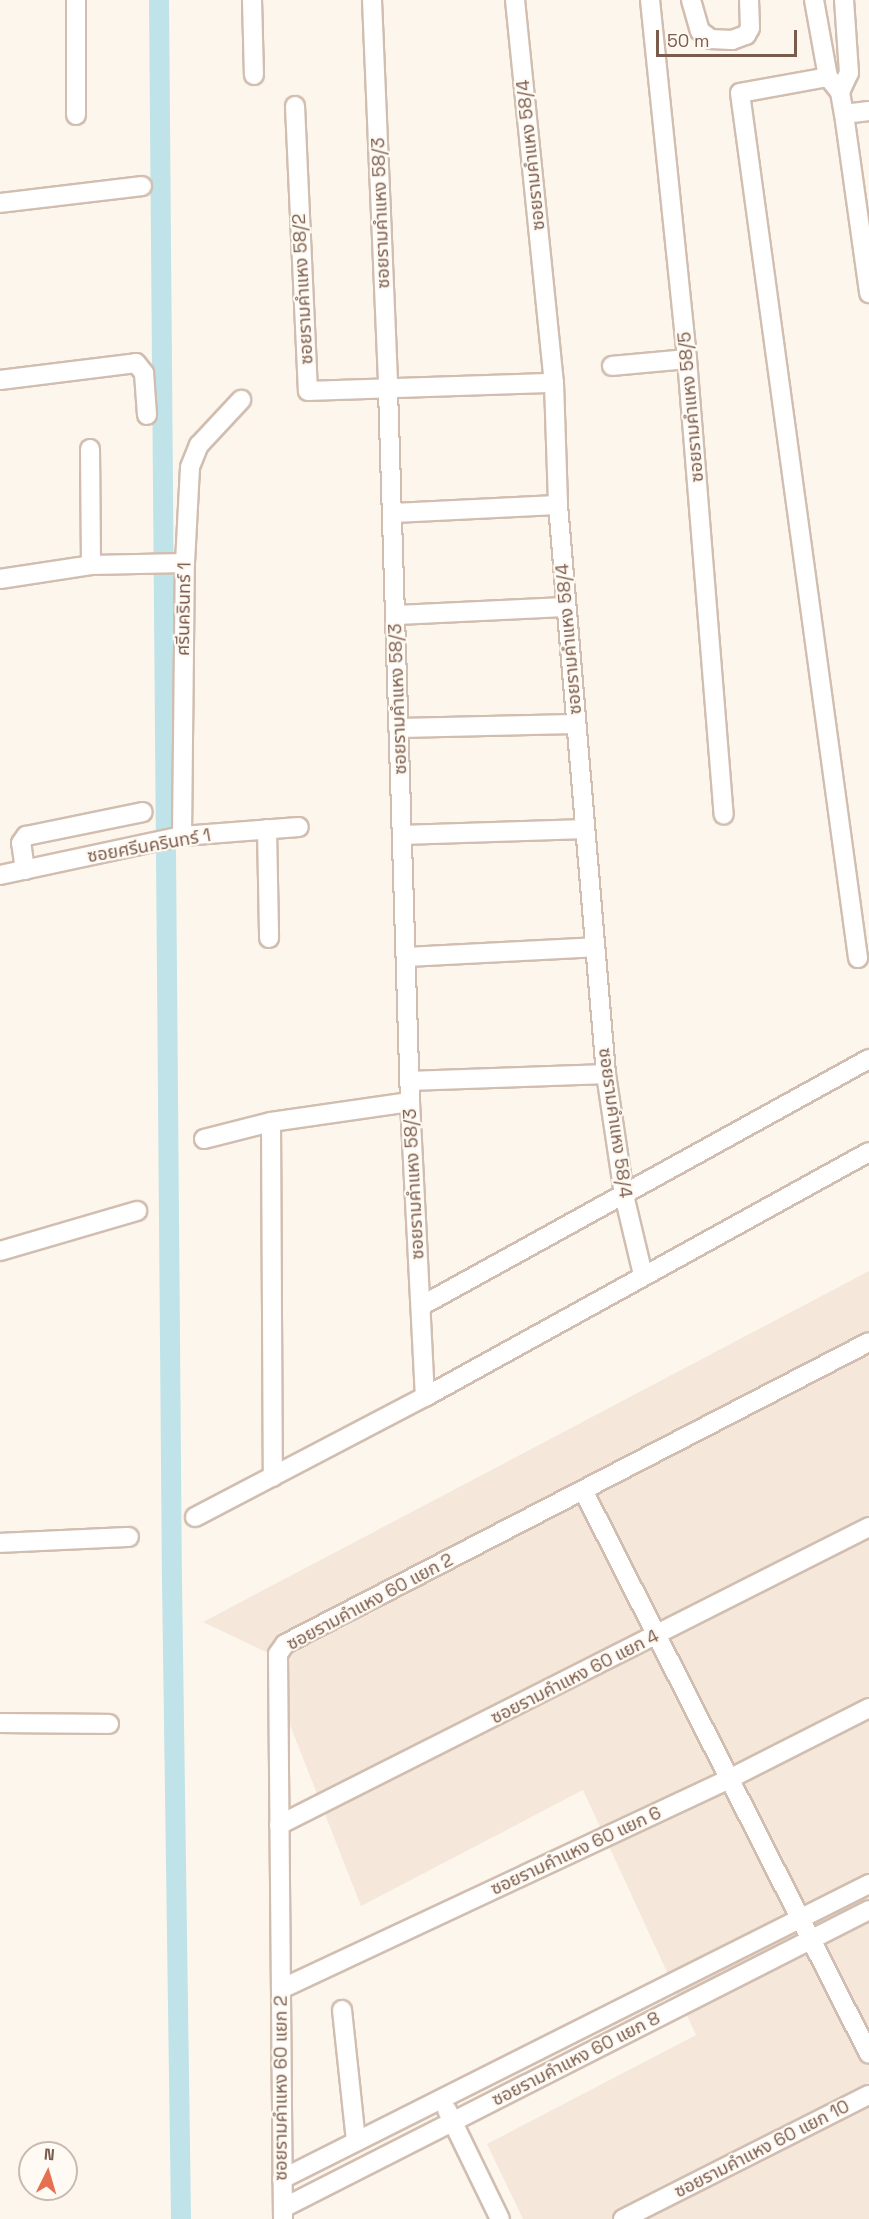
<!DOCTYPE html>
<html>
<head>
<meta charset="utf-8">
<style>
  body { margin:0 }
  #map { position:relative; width:869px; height:2219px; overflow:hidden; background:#fdf6ec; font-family:"Space Grotesk","Noto Sans Thai",sans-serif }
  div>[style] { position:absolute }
  .residential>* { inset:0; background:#f5e8da }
  .canal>* { height:20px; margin:-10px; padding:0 10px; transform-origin:10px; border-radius:10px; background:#bfe3e8 }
  .roads { filter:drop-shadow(2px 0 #d1beb0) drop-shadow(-2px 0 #d1beb0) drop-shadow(0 2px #d1beb0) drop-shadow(0 -2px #d1beb0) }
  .minor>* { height:18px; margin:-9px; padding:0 9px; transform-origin:9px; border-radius:9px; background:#fff }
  span { translate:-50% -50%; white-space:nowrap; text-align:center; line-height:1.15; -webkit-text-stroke:4.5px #fffaf3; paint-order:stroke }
  .street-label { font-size:18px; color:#7a5c4d }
  .north { position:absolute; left:18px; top:2141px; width:60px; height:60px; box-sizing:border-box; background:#fffaf3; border:2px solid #cabbb1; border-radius:50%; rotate:5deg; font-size:16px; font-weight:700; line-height:24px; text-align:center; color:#7a5c4d }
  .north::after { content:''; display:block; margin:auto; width:21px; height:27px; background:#e76f51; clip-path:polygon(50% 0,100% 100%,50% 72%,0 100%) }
  .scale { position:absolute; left:656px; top:30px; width:141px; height:27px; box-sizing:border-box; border:3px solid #7a5c4d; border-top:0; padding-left:8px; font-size:18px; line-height:21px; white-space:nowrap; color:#7a5c4d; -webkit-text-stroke:4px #fffaf3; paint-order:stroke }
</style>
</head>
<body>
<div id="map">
  <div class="residential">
    <i style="clip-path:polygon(869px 1271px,869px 2219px,523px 2219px,487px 2144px,696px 2035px,583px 1790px,361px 1906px,288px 1720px,285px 1661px,203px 1622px)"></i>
  </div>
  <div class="canal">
    <i style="left:159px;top:0;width:1581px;rotate:89.53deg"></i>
    <i style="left:172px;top:1581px;width:638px;rotate:89.19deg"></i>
  </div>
  <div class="roads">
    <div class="minor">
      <i style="left:252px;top:0;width:75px;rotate:88.5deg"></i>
      <i style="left:372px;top:0;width:389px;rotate:87.6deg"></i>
      <i style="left:388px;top:389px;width:713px;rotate:88.23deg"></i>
      <i style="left:410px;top:1102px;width:295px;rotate:87.1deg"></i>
      <i style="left:515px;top:0;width:385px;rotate:84.2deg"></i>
      <i style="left:554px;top:383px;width:122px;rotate:88.1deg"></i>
      <i style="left:558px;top:505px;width:571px;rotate:85.18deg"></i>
      <i style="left:606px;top:1074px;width:122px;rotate:81.5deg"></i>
      <i style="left:624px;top:1195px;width:82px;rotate:76.6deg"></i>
      <i style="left:650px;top:0;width:361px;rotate:84.1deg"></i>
      <i style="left:687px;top:359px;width:457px;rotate:85.4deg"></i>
      <i style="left:691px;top:0;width:32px;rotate:74deg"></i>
      <i style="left:700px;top:31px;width:14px;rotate:36deg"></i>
      <i style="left:711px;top:39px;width:21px;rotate:3deg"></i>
      <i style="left:732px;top:40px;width:15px;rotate:-20deg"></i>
      <i style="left:746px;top:35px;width:8px;rotate:-60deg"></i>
      <i style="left:750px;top:28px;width:28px;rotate:-92deg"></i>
      <i style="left:814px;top:0;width:78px;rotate:79.7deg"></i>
      <i style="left:828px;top:77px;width:19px;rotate:51deg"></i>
      <i style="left:840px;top:92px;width:22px;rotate:80deg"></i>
      <i style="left:844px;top:114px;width:181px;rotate:82deg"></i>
      <i style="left:828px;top:77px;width:89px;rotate:169.7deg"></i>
      <i style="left:740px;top:93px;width:873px;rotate:82.23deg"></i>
      <i style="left:840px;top:92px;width:21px;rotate:-65deg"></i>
      <i style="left:849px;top:73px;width:73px;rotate:-93.9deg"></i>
      <i style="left:295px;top:106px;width:285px;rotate:87.4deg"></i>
      <i style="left:308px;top:391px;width:246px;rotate:-1.9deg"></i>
      <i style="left:844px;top:114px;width:25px;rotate:-7deg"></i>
      <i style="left:76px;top:115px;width:115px;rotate:-90deg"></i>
      <i style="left:0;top:203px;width:143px;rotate:-6.8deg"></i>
      <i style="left:612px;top:366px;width:75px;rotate:-5.3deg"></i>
      <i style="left:0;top:380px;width:137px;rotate:-7.1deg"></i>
      <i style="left:136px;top:363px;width:13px;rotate:51deg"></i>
      <i style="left:144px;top:373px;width:42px;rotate:85.9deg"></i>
      <i style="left:90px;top:449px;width:116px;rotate:89.5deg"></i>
      <i style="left:393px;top:513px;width:165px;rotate:-2.8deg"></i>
      <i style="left:0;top:579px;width:92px;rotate:-8.7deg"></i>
      <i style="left:91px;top:565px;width:94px;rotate:-1.2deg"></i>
      <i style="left:396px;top:615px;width:170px;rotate:-2.7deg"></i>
      <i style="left:398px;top:728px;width:178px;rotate:-1.3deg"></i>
      <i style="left:267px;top:829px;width:109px;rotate:88.9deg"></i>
      <i style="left:402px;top:835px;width:183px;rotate:-1.9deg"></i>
      <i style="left:182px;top:836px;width:273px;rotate:-89.4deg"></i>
      <i style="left:185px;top:563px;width:96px;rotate:-87deg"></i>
      <i style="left:190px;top:467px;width:24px;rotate:-68deg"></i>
      <i style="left:199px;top:445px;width:62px;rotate:-47deg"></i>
      <i style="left:25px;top:870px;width:27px;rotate:-98deg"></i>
      <i style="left:21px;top:843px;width:9px;rotate:-54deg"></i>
      <i style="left:26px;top:836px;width:119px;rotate:-11.6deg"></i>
      <i style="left:0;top:875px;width:186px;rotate:-12.1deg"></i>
      <i style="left:182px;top:836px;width:117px;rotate:-4.4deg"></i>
      <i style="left:406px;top:957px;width:189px;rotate:-3deg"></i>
      <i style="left:410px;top:1081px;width:196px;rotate:-2deg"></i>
      <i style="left:271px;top:1122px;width:355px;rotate:89.7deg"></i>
      <i style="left:204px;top:1139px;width:69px;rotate:-14.2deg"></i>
      <i style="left:271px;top:1122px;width:140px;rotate:-8.2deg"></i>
      <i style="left:0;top:1251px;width:143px;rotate:-16.3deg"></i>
      <i style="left:421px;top:1306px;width:512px;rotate:-28.87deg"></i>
      <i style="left:583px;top:1490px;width:632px;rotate:63.11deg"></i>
      <i style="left:195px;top:1517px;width:259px;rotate:-27.6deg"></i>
      <i style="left:425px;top:1397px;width:507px;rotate:-28.89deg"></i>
      <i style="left:0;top:1543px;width:129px;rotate:-2.7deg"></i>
      <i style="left:0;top:1723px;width:109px;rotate:0.5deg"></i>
      <i style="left:279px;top:1825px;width:661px;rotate:-26.8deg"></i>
      <i style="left:281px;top:1989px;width:495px;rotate:-25.1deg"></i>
      <i style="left:729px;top:1779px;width:157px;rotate:-26.9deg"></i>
      <i style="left:342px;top:2010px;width:132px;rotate:83.9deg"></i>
      <i style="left:447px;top:2110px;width:121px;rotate:64.1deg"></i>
      <i style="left:282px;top:2179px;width:657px;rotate:-26.68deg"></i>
      <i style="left:283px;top:2208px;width:657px;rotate:-26.95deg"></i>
      <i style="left:283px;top:2219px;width:565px;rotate:-90.51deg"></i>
      <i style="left:278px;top:1654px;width:12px;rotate:-55deg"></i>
      <i style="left:285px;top:1644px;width:657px;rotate:-27.34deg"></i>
      <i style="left:623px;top:2219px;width:275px;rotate:-26.8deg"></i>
    </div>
  </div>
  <div class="street-label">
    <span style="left:531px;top:155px;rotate:-96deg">ซอยรามคำแหง 58/4</span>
    <span style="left:381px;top:213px;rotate:-92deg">ซอยรามคำแหง 58/3</span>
    <span style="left:303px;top:289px;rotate:-93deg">ซอยรามคำแหง 58/2</span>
    <span style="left:691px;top:407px;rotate:-95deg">ซอยรามคำแหง 58/5</span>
    <span style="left:184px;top:609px;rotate:-89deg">ศรีนครินทร์ 1</span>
    <span style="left:569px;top:639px;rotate:-95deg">ซอยรามคำแหง 58/4</span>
    <span style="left:398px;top:699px;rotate:-92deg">ซอยรามคำแหง 58/3</span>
    <span style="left:149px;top:846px;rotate:-10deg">ซอยศรีนครินทร์ 1</span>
    <span style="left:615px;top:1123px;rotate:82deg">ซอยรามคำแหง 58/4</span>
    <span style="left:414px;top:1184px;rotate:-93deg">ซอยรามคำแหง 58/3</span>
    <span style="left:370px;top:1602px;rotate:-28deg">ซอยรามคำแหง 60 แยก 2</span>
    <span style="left:575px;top:1677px;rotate:-27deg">ซอยรามคำแหง 60 แยก 4</span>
    <span style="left:576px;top:1851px;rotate:-25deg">ซอยรามคำแหง 60 แยก 6</span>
    <span style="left:576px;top:2059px;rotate:-27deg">ซอยรามคำแหง 60 แยก 8</span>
    <span style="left:281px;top:2088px;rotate:-90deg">ซอยรามคำแหง 60 แยก 2</span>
    <span style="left:762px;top:2149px;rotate:-27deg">ซอยรามคำแหง 60 แยก 10</span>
  </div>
  <div class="north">N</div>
  <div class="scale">50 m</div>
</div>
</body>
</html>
